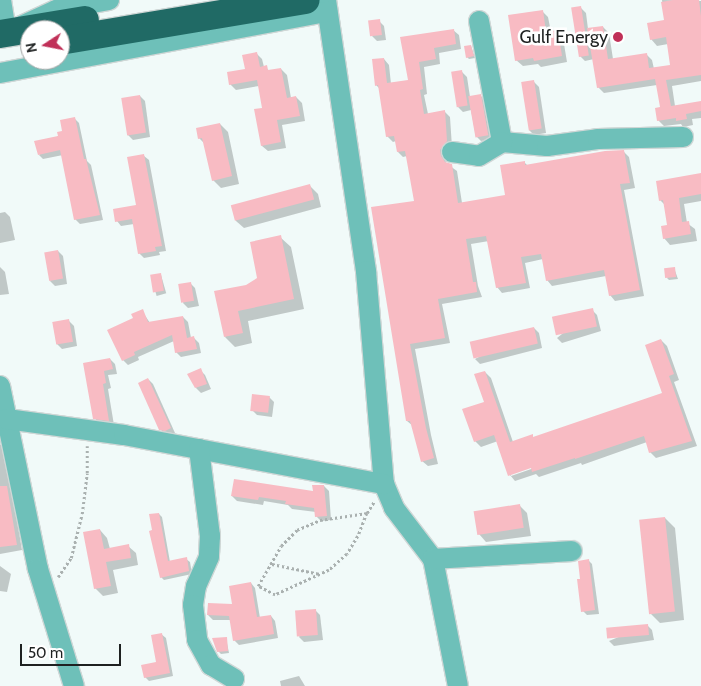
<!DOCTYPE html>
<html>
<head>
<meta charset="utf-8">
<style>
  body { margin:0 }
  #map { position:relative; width:701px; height:686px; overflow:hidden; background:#f1faf9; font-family:Cabin,sans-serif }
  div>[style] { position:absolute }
  .shadow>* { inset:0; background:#0003; transform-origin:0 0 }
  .building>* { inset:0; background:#f8bbc3; transform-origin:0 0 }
  .path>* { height:2.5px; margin-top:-1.25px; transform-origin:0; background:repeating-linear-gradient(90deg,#aab1b0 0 2.5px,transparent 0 5px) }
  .roads { filter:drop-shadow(1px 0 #cfd7d6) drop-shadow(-1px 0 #cfd7d6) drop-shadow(0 1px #cfd7d6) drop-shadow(0 -1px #cfd7d6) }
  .minor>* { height:20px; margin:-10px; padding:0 10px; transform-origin:10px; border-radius:10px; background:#6ec0b9 }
  .highway>* { height:28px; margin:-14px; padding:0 14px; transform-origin:14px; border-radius:14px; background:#206a65 }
  .dots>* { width:14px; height:14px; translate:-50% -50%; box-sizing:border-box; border:2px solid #fff; border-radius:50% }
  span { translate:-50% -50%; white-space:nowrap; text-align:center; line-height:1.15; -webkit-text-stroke:5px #fff; paint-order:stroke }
  .poi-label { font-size:18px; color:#1e2121 }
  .right { translate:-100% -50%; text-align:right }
  .north { position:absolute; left:20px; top:20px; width:50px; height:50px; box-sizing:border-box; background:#fff; border:1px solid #a5a6a6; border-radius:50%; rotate:259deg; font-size:14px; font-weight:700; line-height:20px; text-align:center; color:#1e2121 }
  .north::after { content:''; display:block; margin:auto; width:18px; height:22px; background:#c03058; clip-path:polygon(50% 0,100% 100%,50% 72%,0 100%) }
  .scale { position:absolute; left:20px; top:644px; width:101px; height:22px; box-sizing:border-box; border:2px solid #1e2121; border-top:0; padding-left:6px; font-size:15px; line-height:18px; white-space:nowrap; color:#1e2121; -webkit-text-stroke:4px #fff; paint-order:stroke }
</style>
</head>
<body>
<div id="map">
  <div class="shadow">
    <i style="clip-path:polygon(662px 0,701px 1px,701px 81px,672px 86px,675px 106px,701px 102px,701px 118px,692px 119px,693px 125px,683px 127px,681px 124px,664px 126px,658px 120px,661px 108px,657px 85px,604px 93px,598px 87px,594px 59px,585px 61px,580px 56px,581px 8px,586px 13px,588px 29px,603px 27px,609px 33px,613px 59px,646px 54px,652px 60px,654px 69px,671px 66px,668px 44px,657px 46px,651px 39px,665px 21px)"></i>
    <i style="clip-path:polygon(542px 11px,548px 17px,551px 32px,557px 31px,563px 38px,567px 62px,541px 67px,538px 64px,523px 66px,516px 60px)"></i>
    <i style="clip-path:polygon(379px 21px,384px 26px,386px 40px,377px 41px,372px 36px)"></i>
    <i style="clip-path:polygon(453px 30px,459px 35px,461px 49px,439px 53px,440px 64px,424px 67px,427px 94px,424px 95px,428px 114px,444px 111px,450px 117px,452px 147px,445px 156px,446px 163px,457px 171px,462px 203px,507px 196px,524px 162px,528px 166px,624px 152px,629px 157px,635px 188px,624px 190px,644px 296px,615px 301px,610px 295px,606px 276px,552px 286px,547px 280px,543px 259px,525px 263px,530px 288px,502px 293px,497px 287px,489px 241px,471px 244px,478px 286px,482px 297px,442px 304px,450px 343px,415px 349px,431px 435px,438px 464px,428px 466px,422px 461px,413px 426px,407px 421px,372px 208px,415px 203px,407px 156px,403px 157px,398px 152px,396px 141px,393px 142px,387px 136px,380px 89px,376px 85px,384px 59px,389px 65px,391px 84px,409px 81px,402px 38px)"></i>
    <i style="clip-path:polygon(471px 46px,475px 58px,469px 59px,467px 57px)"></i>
    <i style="clip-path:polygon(257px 54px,262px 59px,264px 67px,270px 71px,281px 69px,287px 75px,291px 98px,296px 97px,302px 103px,305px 121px,282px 125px,286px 148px,268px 151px,262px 146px,263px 109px,259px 86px,236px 90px,230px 84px,246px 70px)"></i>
    <i style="clip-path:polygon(462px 72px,467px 77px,470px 97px,480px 95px,485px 100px,493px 139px,481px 141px,476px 136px,471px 110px,463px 112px,458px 107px)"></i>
    <i style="clip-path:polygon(534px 82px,539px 87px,546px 133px,534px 135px,529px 130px)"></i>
    <i style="clip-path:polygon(140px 96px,145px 101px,150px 137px,133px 140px,128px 135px)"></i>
    <i style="clip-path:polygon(75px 119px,79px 123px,87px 161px,91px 165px,103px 220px,80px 224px,75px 219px,63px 155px,43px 159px,39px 155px)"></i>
    <i style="clip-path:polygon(220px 124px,228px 132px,239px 184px,221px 188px,213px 180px,205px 144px,199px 138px)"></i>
    <i style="clip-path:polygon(144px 156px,149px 160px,166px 251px,159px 252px,160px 255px,144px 258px,139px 253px,134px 224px,121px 226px,117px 221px,138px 206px)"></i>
    <i style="clip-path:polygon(701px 175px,701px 201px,684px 204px,687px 223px,695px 229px,697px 241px,670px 245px,664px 238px,668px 226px,665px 205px,660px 200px)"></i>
    <i style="clip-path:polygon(310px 186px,318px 194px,321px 207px,244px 228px,236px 221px,232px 207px)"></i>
    <i style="clip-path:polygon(5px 212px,10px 217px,15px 240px,0 243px,0 213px)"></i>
    <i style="clip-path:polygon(280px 237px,291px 247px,304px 309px,248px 321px,252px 343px,235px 347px,225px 337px,247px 286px,259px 278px)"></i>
    <i style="clip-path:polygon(58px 251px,63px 256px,67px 284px,55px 286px,50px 281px)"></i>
    <i style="clip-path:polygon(0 267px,5px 272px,9px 294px,0 295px)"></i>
    <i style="clip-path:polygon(674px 268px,678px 279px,669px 280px,667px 278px)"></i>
    <i style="left:161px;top:275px;width:19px;height:10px;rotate:74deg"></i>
    <i style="clip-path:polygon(190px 283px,195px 288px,199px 306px,188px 308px,183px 303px)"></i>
    <i style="clip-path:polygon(592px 310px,597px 315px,601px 331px,562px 343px,557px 338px)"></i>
    <i style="clip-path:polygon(142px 311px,150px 323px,183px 317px,188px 322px,191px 338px,194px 338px,199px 343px,201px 353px,181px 357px,176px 352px,174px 341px,138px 357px,139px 360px,128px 365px,123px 360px,134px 319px)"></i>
    <i style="clip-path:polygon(69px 321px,74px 326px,77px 346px,62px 349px,57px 344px,54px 323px)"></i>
    <i style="clip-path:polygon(534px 328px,539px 333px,542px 348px,480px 364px,475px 359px)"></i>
    <i style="clip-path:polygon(evenodd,661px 340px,667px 346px,679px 380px,674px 382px,697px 446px,656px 458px,650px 452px,647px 442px,582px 465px,581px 463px,539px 477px,536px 474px,515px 481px,510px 475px,498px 441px,481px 447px,475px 441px,486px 402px,485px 372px,491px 378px,513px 442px,532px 436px,534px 438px,663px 394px,661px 340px,536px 465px,537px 467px,511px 476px,511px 474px,536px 465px)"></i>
    <i style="clip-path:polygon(110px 359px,115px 364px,117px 374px,108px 375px,111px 388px,108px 389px,114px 425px,100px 423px,94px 418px,85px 364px)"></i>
    <i style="clip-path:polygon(200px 370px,205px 375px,211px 389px,201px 393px,196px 388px)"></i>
    <i style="clip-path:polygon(148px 379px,153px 384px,175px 433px,165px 434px,160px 429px)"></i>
    <i style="clip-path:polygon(269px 397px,274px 402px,272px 417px,257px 415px,252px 410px)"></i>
    <i style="clip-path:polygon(0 444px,5px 449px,22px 550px,0 554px)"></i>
    <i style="clip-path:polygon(324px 486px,329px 491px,331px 520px,321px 521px,316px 516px,316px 512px,292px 509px,288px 505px,264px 501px,263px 505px,237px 501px,232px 496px,314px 493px)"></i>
    <i style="clip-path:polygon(520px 506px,527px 513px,531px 536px,486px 542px,479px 534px)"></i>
    <i style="clip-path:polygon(159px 514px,162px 517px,170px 562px,186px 559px,190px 562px,192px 574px,164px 580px,161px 577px,153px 531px)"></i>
    <i style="clip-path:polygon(665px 518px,675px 528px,684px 620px,660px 623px,650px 613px)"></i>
    <i style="clip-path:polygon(100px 530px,107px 538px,110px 549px,128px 546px,136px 553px,138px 565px,113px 570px,118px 593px,103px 596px,95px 588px)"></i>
    <i style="clip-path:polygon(588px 560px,592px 564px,599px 614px,587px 615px,583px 611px)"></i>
    <i style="clip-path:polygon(0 566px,11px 574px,7px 592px,0 591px)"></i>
    <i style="clip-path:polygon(251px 583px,255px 588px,260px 618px,271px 616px,275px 621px,278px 638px,239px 645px,234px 640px,231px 620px,213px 620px,208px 615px,234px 605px)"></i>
    <i style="clip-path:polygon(315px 610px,320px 615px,323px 640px,304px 642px,299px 637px)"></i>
    <i style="clip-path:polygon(647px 625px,652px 630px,654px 640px,614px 646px,609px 641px)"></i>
    <i style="clip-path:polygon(161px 634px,166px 638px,173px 676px,149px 681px,145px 677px,158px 663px)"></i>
    <i style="clip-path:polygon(226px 638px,229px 653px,221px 654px,218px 651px)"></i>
    <i style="clip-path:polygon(299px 676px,305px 686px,281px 686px,280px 681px)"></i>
  </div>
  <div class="building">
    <i style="clip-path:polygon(673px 0,699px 0,701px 16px,701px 75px,666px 80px,671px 106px,701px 101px,701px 111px,686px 114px,687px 119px,676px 121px,676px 118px,657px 121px,655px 108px,660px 107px,655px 79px,597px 88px,587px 28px,603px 26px,608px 59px,647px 53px,649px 68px,670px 65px,666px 37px,650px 40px,647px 23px,664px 20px,661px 2px)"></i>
    <i style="left:581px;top:6px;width:50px;height:10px;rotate:81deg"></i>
    <i style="clip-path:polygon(543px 10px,546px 32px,558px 30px,562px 56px,534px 61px,533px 58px,515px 61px,508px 15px)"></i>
    <i style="left:380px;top:19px;width:16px;height:12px;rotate:83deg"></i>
    <i style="clip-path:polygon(454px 29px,456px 44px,434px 48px,436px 59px,419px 62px,423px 89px,420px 90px,424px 114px,445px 110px,447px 141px,440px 150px,441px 156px,445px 162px,452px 164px,458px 203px,505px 195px,500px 165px,525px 161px,525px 165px,605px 151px,624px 150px,630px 183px,620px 184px,640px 290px,609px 296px,604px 270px,546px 281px,541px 254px,521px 257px,526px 283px,496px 288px,486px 236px,466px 239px,473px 282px,476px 282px,477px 292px,438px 299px,445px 338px,410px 344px,426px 428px,434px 458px,421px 462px,410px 421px,406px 421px,371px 207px,414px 201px,405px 151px,397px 152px,394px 136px,386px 137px,378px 85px,375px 86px,372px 59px,384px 58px,387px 83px,408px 80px,400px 37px)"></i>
    <i style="clip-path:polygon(471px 45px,474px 56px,466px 58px,464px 46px)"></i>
    <i style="clip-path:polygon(257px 52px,260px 67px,267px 65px,268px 70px,281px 68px,287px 98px,296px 96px,300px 116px,277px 120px,281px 142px,261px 146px,254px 109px,262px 108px,257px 80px,229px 85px,227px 72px,245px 69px,242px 55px)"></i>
    <i style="left:462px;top:70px;width:36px;height:11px;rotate:81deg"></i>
    <i style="left:534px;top:80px;width:49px;height:13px;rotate:81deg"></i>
    <i style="left:481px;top:94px;width:42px;height:13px;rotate:80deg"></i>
    <i style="left:140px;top:95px;width:38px;height:19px;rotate:81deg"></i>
    <i style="clip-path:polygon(75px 117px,84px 159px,86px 159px,100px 215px,74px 220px,60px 150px,38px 155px,34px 141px,58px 136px,57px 132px,62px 131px,60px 120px)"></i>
    <i style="clip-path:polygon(220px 123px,232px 176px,212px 181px,202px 138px,198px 139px,196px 128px)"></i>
    <i style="clip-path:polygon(144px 154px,162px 246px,155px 247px,156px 251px,138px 254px,132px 219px,115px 222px,113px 209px,136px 205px,127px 157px)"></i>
    <i style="clip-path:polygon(701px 173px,701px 194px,679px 198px,682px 222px,689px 221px,691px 234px,663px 239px,661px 226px,667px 225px,663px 200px,659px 201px,656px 181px)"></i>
    <i style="left:310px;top:184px;width:16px;height:82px;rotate:75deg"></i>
    <i style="clip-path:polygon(281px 235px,294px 299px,238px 311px,243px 333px,224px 337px,214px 291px,246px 285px,257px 278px,250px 242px)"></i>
    <i style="left:58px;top:250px;width:29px;height:14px;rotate:80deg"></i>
    <i style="left:675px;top:267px;width:10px;height:11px;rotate:84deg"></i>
    <i style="left:161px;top:273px;width:18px;height:11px;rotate:81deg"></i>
    <i style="left:191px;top:282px;width:19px;height:13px;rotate:81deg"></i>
    <i style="left:593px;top:308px;width:19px;height:42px;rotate:78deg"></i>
    <i style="clip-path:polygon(143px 309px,148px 322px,183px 316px,187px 338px,194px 336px,197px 349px,175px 353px,172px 335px,134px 352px,135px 355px,122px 361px,107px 330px,133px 318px,131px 314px)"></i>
    <i style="left:69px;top:319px;width:23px;height:17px;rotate:80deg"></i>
    <i style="left:534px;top:327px;width:17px;height:66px;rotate:77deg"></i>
    <i style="clip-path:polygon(661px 339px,674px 374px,669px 376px,692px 441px,649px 453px,644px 436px,575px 459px,575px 458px,532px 472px,531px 468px,508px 476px,494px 435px,474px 442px,462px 409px,484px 402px,474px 374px,485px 371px,510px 442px,533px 434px,533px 437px,662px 393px,645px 345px)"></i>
    <i style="clip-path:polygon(110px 358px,113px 369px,104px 371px,106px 383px,103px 384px,109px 421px,93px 419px,83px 363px)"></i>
    <i style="clip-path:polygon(201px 368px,207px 384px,195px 388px,187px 374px)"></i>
    <i style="clip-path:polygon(148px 378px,171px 428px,165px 431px,159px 430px,138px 383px)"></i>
    <i style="left:252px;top:394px;width:18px;height:17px;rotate:6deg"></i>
    <i style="clip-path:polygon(234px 479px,313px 491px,312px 485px,324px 485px,327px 516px,315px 517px,314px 508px,285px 504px,286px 501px,259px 497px,258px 500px,231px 496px)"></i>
    <i style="clip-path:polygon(0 486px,7px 486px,17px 545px,0 547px)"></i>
    <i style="left:520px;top:504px;width:24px;height:47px;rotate:81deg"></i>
    <i style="clip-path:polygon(159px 513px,168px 561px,187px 557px,189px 571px,160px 578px,149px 531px,152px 530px,149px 514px)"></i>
    <i style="left:665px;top:517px;width:95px;height:26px;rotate:84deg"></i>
    <i style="clip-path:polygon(100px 529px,104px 549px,129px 544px,131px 558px,106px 562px,111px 586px,94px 589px,83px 532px)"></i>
    <i style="clip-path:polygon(589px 559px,595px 610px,581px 612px,577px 579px,580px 579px,578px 561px)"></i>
    <i style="clip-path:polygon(251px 582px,257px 617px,271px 615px,274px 634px,233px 641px,229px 616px,207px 615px,208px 603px,232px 604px,229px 586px)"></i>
    <i style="left:316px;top:609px;width:26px;height:21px;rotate:86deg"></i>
    <i style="left:648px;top:624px;width:11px;height:42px;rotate:85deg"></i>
    <i style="clip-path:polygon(162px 633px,170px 673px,144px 678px,141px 665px,156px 662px,151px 635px)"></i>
    <i style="clip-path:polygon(227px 637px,228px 651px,217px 652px,212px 638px)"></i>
  </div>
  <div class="path">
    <i style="left:367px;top:513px;width:25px;rotate:111deg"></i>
    <i style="left:358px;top:536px;width:21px;rotate:121deg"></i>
    <i style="left:347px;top:554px;width:24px;rotate:138deg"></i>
    <i style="left:329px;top:570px;width:60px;rotate:155.2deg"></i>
    <i style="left:275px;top:595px;width:19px;rotate:-152deg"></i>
    <i style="left:258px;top:586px;width:46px;rotate:-60.1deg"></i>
    <i style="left:281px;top:546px;width:23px;rotate:-45deg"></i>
    <i style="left:297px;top:530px;width:25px;rotate:-23deg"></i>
    <i style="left:320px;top:520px;width:48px;rotate:-8.5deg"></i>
    <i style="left:367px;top:513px;width:13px;rotate:-58deg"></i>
    <i style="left:272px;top:564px;width:49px;rotate:11.8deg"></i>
    <i style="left:58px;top:577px;width:23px;rotate:-56deg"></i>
    <i style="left:71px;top:558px;width:45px;rotate:-76deg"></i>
    <i style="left:82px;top:514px;width:41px;rotate:-83deg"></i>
    <i style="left:87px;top:473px;width:27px;rotate:-90deg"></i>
  </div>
  <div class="roads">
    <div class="minor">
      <i style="left:1px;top:0;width:33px;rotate:81deg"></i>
      <i style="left:6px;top:33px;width:55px;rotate:-24.7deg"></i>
      <i style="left:56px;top:10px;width:54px;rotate:-10.7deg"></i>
      <i style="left:326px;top:0;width:274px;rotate:81.6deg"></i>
      <i style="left:366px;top:271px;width:214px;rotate:85.2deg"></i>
      <i style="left:384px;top:484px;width:26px;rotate:67deg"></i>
      <i style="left:394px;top:508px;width:64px;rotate:52.6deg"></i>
      <i style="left:433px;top:559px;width:129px;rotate:78.9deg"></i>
      <i style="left:479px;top:21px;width:123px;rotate:79.2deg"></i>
      <i style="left:502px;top:142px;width:45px;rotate:5.1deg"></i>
      <i style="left:547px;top:146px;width:51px;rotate:-7.8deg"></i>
      <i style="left:598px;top:139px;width:85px;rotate:-1.3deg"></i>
      <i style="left:0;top:73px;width:333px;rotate:-10.6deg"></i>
      <i style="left:452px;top:152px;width:27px;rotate:8deg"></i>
      <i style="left:479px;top:156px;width:27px;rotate:-31deg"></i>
      <i style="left:0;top:386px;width:187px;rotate:78.3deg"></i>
      <i style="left:38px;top:569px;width:122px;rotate:72.9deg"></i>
      <i style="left:0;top:421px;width:7px;rotate:-16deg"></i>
      <i style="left:7px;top:419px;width:118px;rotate:7.8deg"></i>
      <i style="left:124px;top:435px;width:265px;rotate:10.7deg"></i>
      <i style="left:199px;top:449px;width:88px;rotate:82.8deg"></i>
      <i style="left:210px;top:536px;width:21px;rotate:93deg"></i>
      <i style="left:209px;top:557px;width:32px;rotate:114deg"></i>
      <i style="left:196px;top:586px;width:19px;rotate:99deg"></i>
      <i style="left:193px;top:605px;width:35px;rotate:83deg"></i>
      <i style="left:197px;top:640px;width:29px;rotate:61deg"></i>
      <i style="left:211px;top:665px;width:27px;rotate:31deg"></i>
      <i style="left:433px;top:559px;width:139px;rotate:-3.3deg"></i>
    </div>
    <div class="highway">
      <i style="left:0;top:34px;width:86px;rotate:-9.4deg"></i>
      <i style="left:60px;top:41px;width:249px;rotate:-9.5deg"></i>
    </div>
  </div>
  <div class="dots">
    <i style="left:618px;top:37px;background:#c03058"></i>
  </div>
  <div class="poi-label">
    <span class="right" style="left:608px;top:37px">Gulf Energy</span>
  </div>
  <div class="north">N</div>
  <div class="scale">50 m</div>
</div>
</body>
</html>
